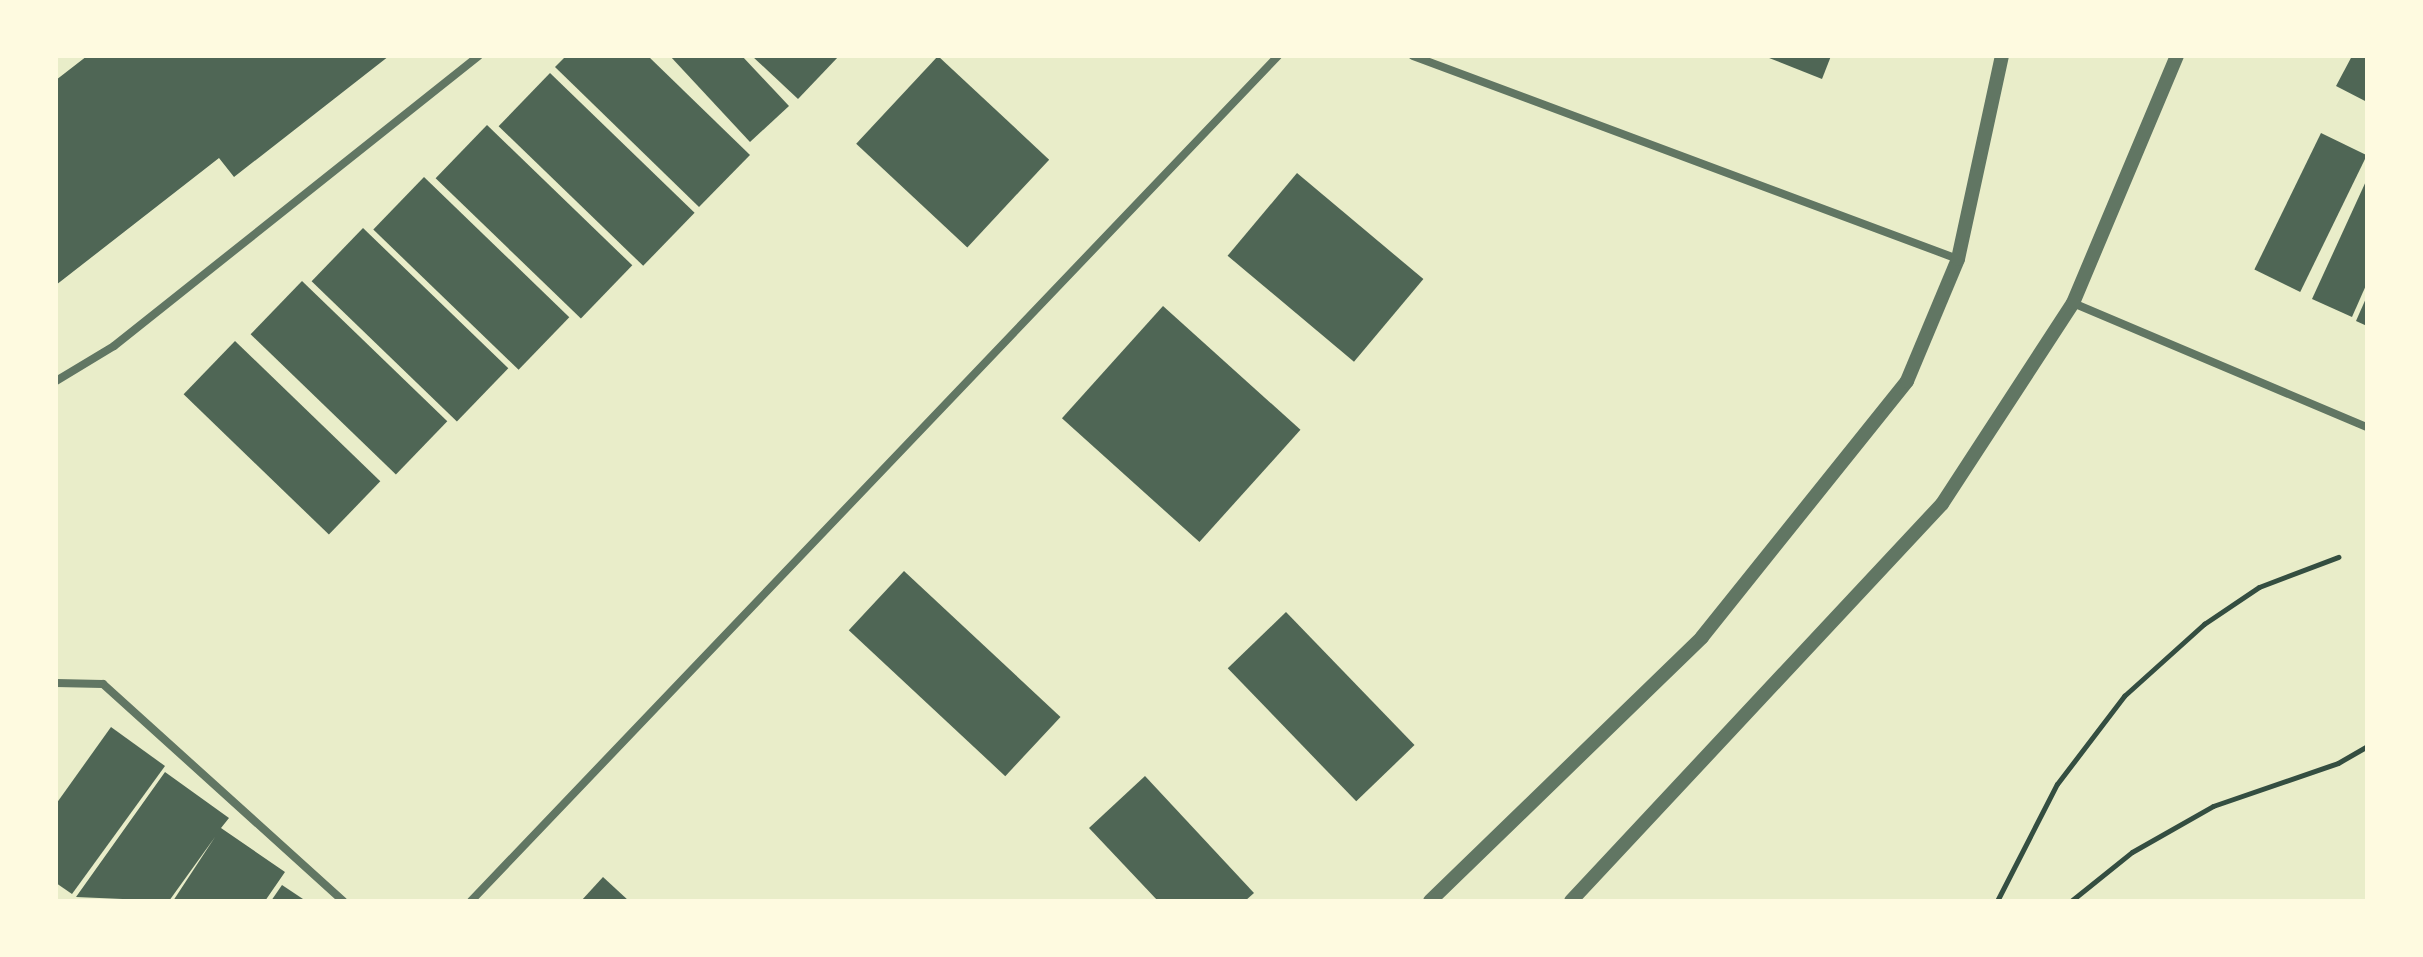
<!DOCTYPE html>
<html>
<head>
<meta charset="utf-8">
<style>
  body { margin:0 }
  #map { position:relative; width:2423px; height:957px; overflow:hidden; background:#e9edc9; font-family:Helvetica,sans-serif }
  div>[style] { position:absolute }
  .building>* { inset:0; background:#4f6655; transform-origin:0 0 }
  .path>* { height:5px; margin:-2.5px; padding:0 2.5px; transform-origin:2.5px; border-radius:2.5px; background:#344e41 }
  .minor>* { height:8px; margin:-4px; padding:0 4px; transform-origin:4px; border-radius:4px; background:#617663 }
  .tertiary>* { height:14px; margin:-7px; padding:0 7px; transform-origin:7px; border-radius:7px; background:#617663 }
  span { translate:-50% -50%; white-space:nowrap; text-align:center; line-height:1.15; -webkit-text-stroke:8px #fefae0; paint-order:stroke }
  .frame { position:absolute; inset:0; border:58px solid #fefae0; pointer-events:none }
</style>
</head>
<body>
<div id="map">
  <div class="building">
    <i style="clip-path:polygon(87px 56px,389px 56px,234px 177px,219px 158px,56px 285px,56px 80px)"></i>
    <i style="clip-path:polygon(566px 56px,648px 56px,750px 155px,699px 207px,555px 67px)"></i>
    <i style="clip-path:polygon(670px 56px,742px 56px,789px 106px,750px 142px)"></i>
    <i style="clip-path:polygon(752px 56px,839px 56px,798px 99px)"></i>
    <i style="left:938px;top:56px;width:152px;height:120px;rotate:43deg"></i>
    <i style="clip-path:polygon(1764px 56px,1831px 56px,1822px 79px)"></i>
    <i style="clip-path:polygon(2352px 56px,2367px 57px,2367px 102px,2336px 86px)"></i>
    <i style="left:550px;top:73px;width:201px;height:74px;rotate:44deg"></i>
    <i style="left:487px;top:125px;width:202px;height:74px;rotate:44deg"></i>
    <i style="left:2321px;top:133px;width:51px;height:152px;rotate:26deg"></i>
    <i style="left:1297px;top:173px;width:165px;height:108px;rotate:40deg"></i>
    <i style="left:424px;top:177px;width:202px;height:73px;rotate:44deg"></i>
    <i style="clip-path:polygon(2367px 179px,2367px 283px,2352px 317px,2312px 299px)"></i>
    <i style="left:363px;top:228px;width:202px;height:74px;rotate:44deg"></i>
    <i style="left:302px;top:281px;width:202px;height:74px;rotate:44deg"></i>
    <i style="clip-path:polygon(2367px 296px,2367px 326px,2356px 321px)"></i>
    <i style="left:1163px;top:306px;width:185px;height:151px;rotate:42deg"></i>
    <i style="left:235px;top:341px;width:202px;height:74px;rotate:44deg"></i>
    <i style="left:904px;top:571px;width:214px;height:81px;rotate:43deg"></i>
    <i style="left:1286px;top:612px;width:185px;height:81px;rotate:46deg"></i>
    <i style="clip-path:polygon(111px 727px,165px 766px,72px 894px,56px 883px,56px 804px)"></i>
    <i style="clip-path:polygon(165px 772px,229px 818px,221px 828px,285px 872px,265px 901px,173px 901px,215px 837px,169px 901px,76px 897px)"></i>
    <i style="clip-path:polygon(1145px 776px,1254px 893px,1245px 901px,1158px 901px,1089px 828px)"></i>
    <i style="clip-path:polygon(603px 877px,629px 901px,581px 901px)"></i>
    <i style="clip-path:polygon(282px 885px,306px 901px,271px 901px)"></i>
  </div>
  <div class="path">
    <i style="left:1997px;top:901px;width:131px;rotate:-62.9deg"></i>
    <i style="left:2057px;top:784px;width:111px;rotate:-52.7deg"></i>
    <i style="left:2124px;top:696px;width:108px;rotate:-42deg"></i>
    <i style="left:2204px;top:624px;width:66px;rotate:-33.9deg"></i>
    <i style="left:2259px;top:587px;width:85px;rotate:-20.8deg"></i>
    <i style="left:2071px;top:901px;width:78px;rotate:-38.8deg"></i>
    <i style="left:2132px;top:852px;width:93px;rotate:-29.6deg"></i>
    <i style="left:2213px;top:806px;width:132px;rotate:-19deg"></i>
    <i style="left:2338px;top:763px;width:34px;rotate:-30deg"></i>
  </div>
  <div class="minor">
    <i style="left:1413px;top:56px;width:582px;rotate:20.43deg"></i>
    <i style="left:2073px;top:303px;width:319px;rotate:22.9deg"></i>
    <i style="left:56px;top:381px;width:68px;rotate:-31.1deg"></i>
    <i style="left:114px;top:346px;width:466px;rotate:-38.5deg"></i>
    <i style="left:56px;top:683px;width:47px;rotate:1.2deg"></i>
    <i style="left:103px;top:684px;width:324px;rotate:42.1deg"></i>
    <i style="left:471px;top:901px;width:1168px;rotate:-46.32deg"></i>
  </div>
  <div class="tertiary">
    <i style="left:1430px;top:901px;width:379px;rotate:-44.1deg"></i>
    <i style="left:1702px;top:637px;width:328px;rotate:-51.3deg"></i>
    <i style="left:1907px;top:381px;width:132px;rotate:-67.3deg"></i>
    <i style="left:1958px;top:259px;width:208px;rotate:-77.8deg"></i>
    <i style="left:1571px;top:901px;width:543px;rotate:-46.94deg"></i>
    <i style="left:1942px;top:504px;width:240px;rotate:-56.9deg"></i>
    <i style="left:2073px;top:303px;width:268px;rotate:-67.2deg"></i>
  </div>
  <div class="frame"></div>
</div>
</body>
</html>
